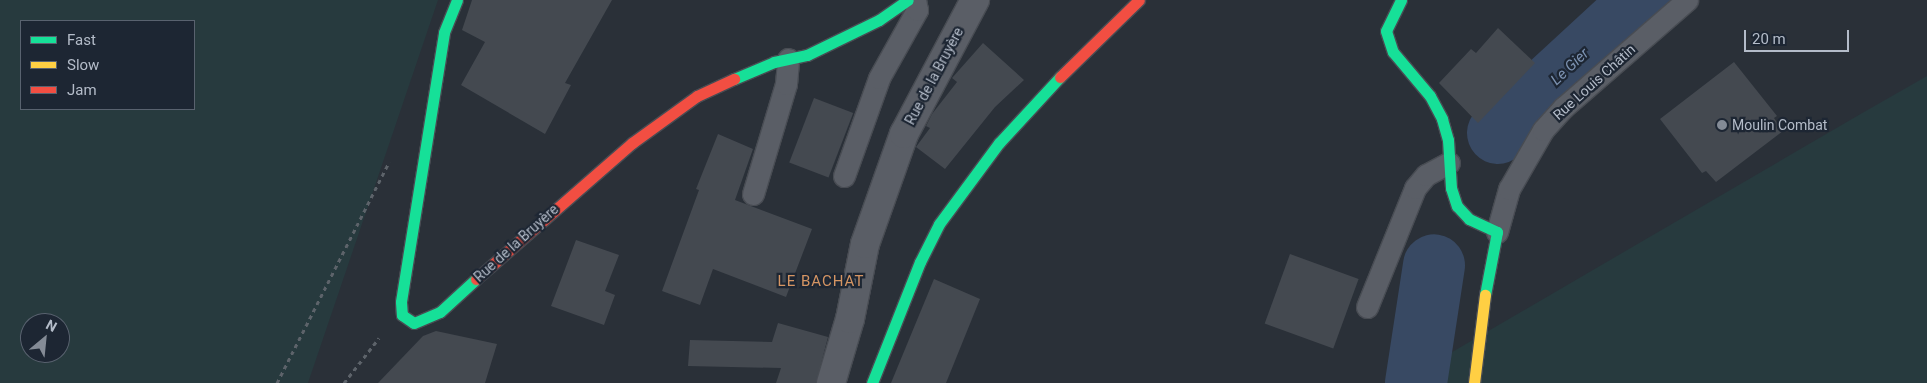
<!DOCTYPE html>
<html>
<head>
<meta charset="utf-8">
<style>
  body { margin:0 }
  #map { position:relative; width:1927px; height:383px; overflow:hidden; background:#2a3038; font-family:Roboto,sans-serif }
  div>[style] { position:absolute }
  .green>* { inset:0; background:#273a3e }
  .river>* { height:62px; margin:-31px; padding:0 31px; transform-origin:31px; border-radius:31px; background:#384963 }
  .building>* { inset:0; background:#444950; transform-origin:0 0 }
  .path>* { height:3px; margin-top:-1.5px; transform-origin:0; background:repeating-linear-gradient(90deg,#5d636a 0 4px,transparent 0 8px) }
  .roads { filter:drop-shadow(1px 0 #484c53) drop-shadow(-1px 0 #484c53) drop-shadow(0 1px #484c53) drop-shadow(0 -1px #484c53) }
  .lane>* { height:21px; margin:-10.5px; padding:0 10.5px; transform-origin:10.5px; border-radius:10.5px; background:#5a5e66 }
  .street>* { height:28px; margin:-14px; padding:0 14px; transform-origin:14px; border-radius:14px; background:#5a5e66 }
  .fast>* { height:11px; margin:-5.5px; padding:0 5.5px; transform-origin:5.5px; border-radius:5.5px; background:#16e098 }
  .slow>* { height:11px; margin:-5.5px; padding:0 5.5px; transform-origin:5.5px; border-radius:5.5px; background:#ffcf43 }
  .jam>* { height:11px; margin:-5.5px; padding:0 5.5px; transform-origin:5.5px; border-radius:5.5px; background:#f24e42 }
  .dots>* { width:14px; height:14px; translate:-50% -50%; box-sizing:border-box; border:2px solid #1d2633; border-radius:50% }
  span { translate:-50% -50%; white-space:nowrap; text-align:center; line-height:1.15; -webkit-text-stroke:4.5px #1d2633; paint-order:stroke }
  .street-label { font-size:14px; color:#b4bcc9 }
  .poi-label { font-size:14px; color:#b4bcc9 }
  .left { translate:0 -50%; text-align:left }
  .water-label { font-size:15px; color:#7c92b1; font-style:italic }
  .neighbourhood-label { font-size:15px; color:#d59563; letter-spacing:1px }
  .legend { position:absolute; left:20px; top:20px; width:175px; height:90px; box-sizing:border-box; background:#1d2633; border:1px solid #59626f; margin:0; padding:6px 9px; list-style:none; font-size:15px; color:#b4bcc9 }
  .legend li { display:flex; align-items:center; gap:10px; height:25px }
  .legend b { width:25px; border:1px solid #59626f }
  .north { position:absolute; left:20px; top:313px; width:50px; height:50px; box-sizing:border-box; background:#1d2633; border:1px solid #59626f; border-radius:50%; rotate:28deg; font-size:14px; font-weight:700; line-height:20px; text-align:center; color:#b4bcc9 }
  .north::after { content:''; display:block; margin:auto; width:18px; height:22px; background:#848b96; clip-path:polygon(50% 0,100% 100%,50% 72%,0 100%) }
  .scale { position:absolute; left:1744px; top:30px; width:105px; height:22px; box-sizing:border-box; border:2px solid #b4bcc9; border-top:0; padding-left:6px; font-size:15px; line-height:18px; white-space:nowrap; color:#b4bcc9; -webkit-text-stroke:4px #1d2633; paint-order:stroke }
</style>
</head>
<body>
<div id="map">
  <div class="green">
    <i style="clip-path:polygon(evenodd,0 0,438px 0,308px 383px,0 383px,0 0,21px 21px,194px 21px,194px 109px,21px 109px,21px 21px,0 0,30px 323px,60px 323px,60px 353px,30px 353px,30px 323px)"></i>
    <i style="clip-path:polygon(1927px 76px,1927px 383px,1399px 383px,1864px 112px)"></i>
  </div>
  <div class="river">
    <i style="left:1498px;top:133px;width:196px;rotate:-42.7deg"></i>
    <i style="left:1416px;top:383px;width:119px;rotate:-81.3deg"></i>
  </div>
  <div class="building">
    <i style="clip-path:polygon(472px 0,612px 0,565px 83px,571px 85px,545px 134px,461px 85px,485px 42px,462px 30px)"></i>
    <i style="clip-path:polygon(1498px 28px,1535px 63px,1478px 123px,1439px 83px,1471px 49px,1476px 53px)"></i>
    <i style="clip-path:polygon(983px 43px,1024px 80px,995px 107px,945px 169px,916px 147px,930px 128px,926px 126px,932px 114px,957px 82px,952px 78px)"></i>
    <i style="clip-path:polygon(1734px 62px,1777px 116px,1774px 118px,1783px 131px,1716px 182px,1706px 171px,1702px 173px,1660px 119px)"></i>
    <i style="left:814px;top:98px;width:42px;height:69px;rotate:21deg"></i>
    <i style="clip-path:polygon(718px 134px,753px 149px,735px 200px,812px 229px,786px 297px,713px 269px,700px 305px,662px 291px,699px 190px,696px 189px)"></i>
    <i style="clip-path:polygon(576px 240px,619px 255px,605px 291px,615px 295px,604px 325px,551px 306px)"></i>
    <i style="left:1290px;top:254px;width:73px;height:74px;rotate:20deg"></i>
    <i style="clip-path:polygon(934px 279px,980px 299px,946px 383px,891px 383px)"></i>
    <i style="clip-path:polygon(778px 323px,828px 337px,816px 383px,776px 383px,781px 368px,688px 366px,690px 340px,772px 342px)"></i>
    <i style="clip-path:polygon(436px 331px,497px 344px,485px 383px,378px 383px,423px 336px)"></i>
  </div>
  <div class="path">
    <i style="left:277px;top:383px;width:248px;rotate:-63.1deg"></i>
    <i style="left:344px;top:383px;width:57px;rotate:-52.1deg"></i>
  </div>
  <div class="roads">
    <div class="lane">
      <i style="left:844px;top:176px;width:104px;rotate:-70.3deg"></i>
      <i style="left:879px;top:78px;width:78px;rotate:-60.8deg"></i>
      <i style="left:917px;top:10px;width:10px;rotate:-101deg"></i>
      <i style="left:753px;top:194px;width:115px;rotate:-73.3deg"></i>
      <i style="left:786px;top:84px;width:25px;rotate:-85deg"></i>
      <i style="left:1497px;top:232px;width:45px;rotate:-74.4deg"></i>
      <i style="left:1509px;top:189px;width:68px;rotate:-60deg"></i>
      <i style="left:1543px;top:130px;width:31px;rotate:-48deg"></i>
      <i style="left:1564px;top:107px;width:163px;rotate:-41deg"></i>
      <i style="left:1367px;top:307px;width:128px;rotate:-68deg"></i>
      <i style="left:1415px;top:188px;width:17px;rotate:-50deg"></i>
      <i style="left:1426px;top:175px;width:26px;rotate:-28deg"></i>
    </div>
    <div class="street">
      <i style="left:831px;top:383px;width:67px;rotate:-73.5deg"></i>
      <i style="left:850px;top:319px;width:76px;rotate:-78.7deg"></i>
      <i style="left:865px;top:244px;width:117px;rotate:-70.5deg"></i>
      <i style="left:904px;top:134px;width:152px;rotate:-62.1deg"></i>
    </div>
    <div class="fast">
      <i style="left:457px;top:0;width:35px;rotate:112deg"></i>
      <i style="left:444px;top:33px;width:272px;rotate:99.1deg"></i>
      <i style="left:401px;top:302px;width:13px;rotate:86deg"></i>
      <i style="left:402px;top:315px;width:14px;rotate:34deg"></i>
      <i style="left:414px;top:323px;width:28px;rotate:-23deg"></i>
      <i style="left:440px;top:312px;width:49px;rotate:-42.5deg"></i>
      <i style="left:1401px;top:0;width:34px;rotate:116deg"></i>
      <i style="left:1386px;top:31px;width:22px;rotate:72deg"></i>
      <i style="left:1393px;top:52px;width:57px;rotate:49.9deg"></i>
      <i style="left:1430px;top:96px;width:26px;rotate:62deg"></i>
      <i style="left:1442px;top:119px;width:22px;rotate:74deg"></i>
      <i style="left:1448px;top:140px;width:48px;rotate:86.4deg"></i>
      <i style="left:1451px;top:188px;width:19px;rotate:72deg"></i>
      <i style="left:1457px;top:206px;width:18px;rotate:47deg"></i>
      <i style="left:1469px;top:219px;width:31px;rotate:25deg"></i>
      <i style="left:1497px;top:232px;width:64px;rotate:100.8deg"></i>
      <i style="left:734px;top:79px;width:43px;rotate:-23deg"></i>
      <i style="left:774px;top:62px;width:34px;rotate:-12deg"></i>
      <i style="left:807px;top:55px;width:80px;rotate:-25.9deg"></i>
      <i style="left:879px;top:20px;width:35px;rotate:-35deg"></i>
      <i style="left:872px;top:383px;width:130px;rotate:-68.4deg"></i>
      <i style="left:920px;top:262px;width:42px;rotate:-63.4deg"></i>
      <i style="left:939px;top:224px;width:101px;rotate:-53.5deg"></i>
      <i style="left:999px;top:143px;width:90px;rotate:-47.3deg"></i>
    </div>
    <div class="slow">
      <i style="left:1474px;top:383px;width:89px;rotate:-82.9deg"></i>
    </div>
    <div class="jam">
      <i style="left:1060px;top:77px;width:110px;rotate:-44.3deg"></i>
      <i style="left:476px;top:279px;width:207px;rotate:-41.1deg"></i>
      <i style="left:632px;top:143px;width:80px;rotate:-35.9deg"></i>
      <i style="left:697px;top:96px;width:41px;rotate:-24.7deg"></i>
    </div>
  </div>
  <div class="dots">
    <i style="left:1722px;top:125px;background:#848b96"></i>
  </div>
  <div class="street-label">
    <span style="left:934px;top:76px;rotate:-62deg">Rue de la Bruyère</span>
    <span style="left:1594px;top:82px;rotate:-42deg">Rue Louis Châtin</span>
    <span style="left:516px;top:243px;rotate:-42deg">Rue de la Bruyère</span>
  </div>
  <div class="poi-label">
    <span class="left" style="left:1732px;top:125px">Moulin Combat</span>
  </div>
  <div class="water-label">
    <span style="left:1570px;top:67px;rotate:-43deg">Le Gier</span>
  </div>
  <div class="neighbourhood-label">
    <span style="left:821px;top:282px">LE BACHAT</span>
  </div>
  <ul class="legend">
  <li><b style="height:6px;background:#16e098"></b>Fast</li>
  <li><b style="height:6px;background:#ffcf43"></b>Slow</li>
  <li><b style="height:6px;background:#f24e42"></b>Jam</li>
  </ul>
  <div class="north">N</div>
  <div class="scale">20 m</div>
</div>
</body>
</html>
